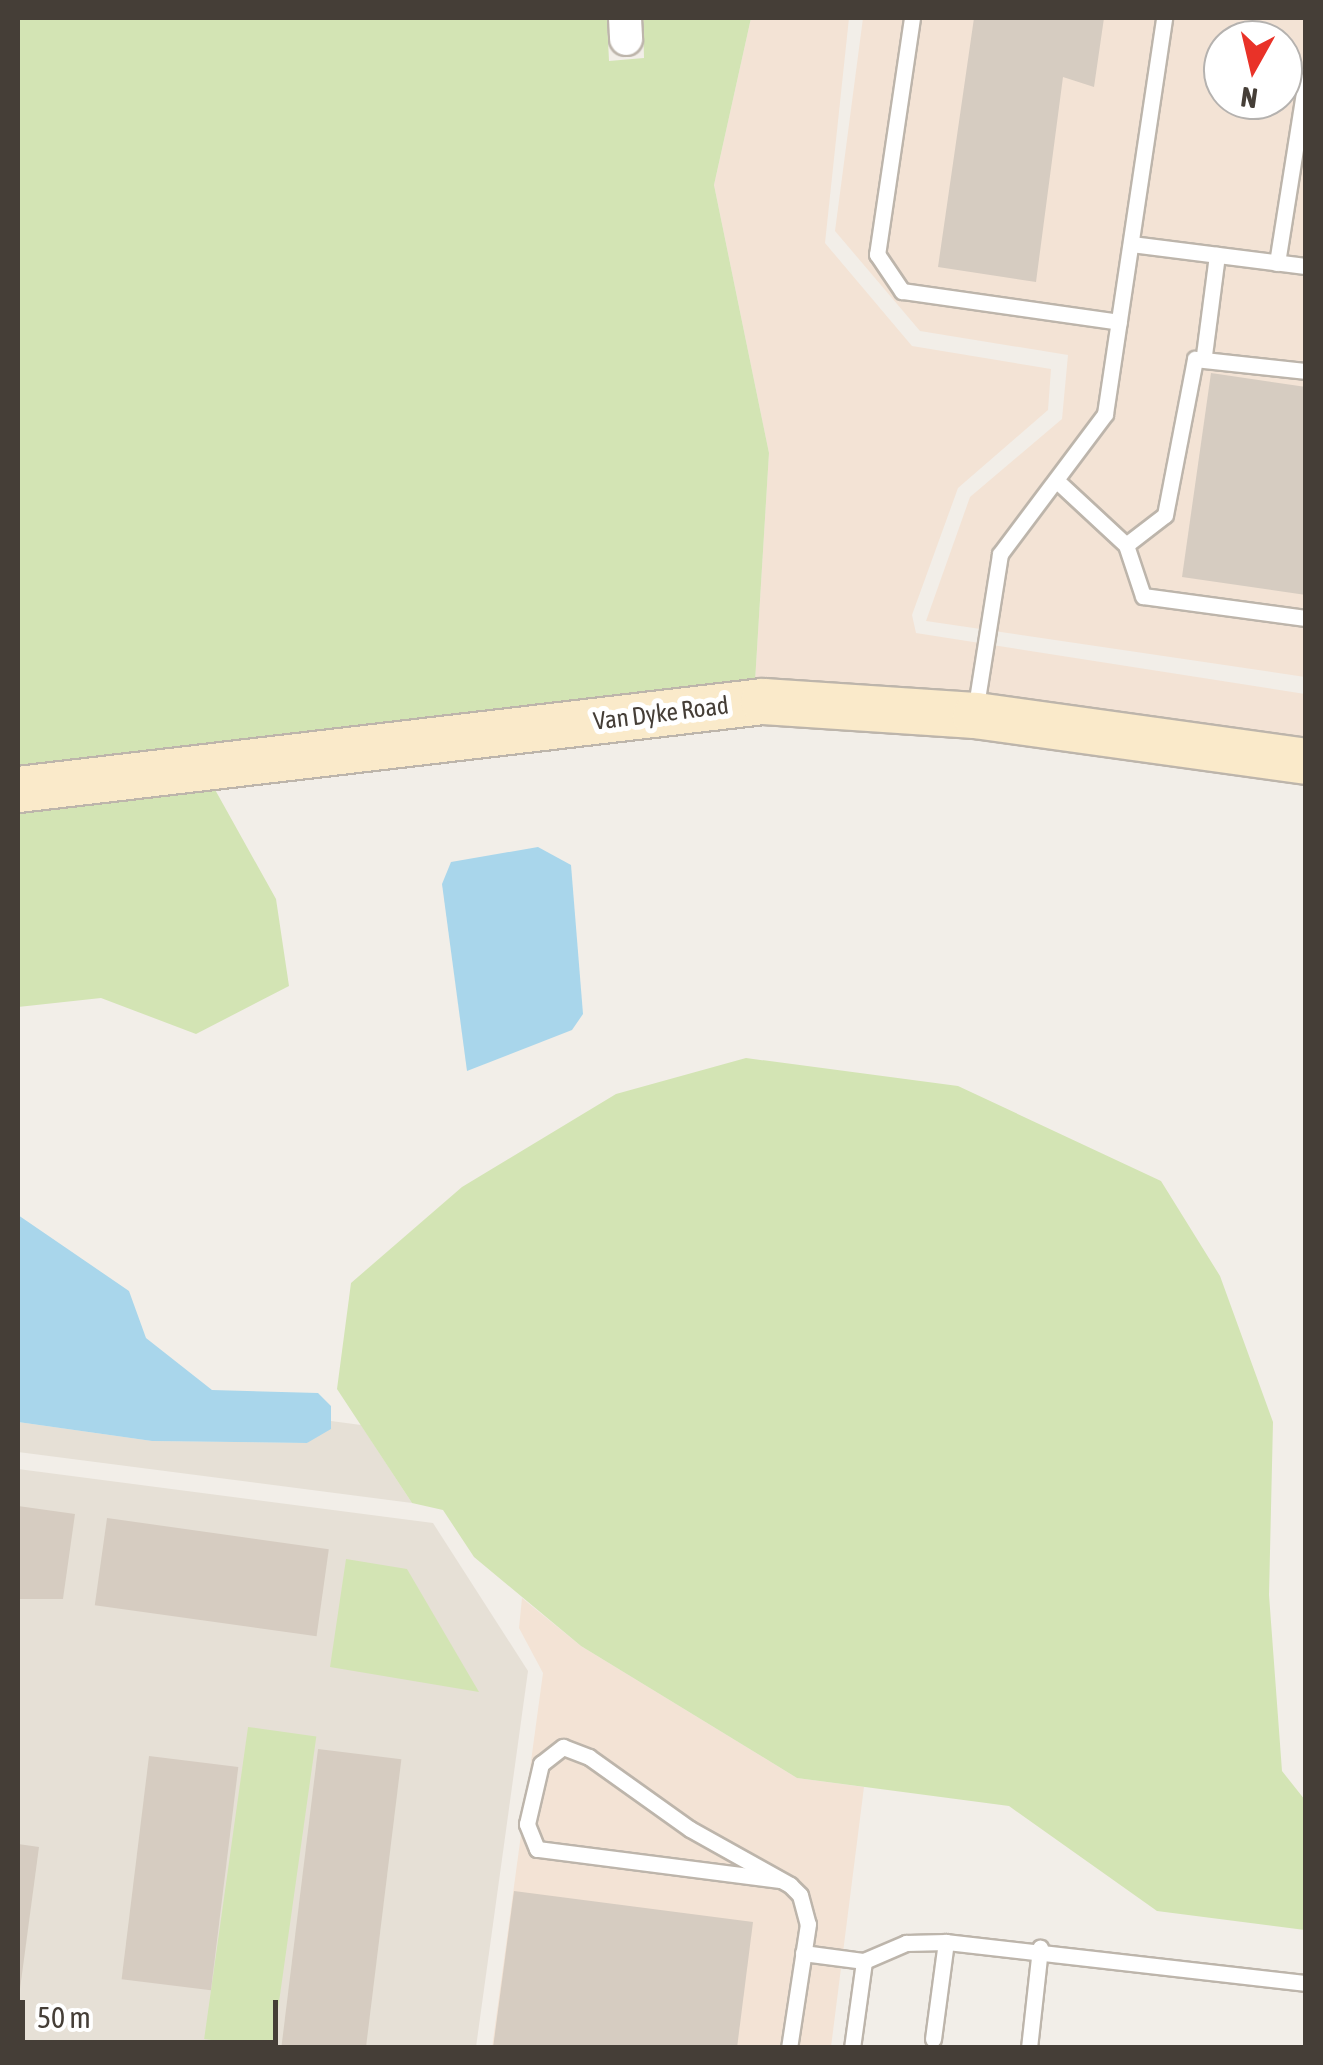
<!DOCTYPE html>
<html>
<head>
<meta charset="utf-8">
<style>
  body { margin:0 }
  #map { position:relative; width:1323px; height:2065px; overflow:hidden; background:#f2eee8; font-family:"Asap Condensed",sans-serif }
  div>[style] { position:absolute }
  .residential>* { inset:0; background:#e6e0d6 }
  .commercial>* { inset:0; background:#f3e3d5 }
  .green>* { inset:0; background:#d3e4b4; transform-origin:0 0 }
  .water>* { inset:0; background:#a9d6eb }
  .building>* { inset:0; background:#d6ccc1; transform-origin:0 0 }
  .roads { filter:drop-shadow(2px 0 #bdb5ab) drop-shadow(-2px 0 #bdb5ab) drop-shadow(0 2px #bdb5ab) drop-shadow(0 -2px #bdb5ab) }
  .lane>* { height:15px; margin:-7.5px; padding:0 7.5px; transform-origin:7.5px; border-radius:7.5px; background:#fff }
  .street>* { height:32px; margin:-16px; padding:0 16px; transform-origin:16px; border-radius:16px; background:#fff }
  .secondary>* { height:45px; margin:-22.5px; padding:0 22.5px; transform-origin:22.5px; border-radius:22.5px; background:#faeaca }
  span { translate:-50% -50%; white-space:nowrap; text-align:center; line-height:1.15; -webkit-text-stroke:10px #fff; paint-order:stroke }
  .street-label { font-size:25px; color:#453e37 }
  .frame { position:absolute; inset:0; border:20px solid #453e37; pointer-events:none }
  .north { position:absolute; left:1203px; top:20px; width:100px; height:100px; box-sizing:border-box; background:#fff; border:2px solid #b5b2af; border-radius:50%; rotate:188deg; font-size:28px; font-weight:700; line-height:40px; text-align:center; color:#453e37 }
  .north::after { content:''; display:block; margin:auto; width:35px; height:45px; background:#e93228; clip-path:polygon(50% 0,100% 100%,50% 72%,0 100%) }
  .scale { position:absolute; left:20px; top:2000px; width:258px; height:45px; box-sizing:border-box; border:5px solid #453e37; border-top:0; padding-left:12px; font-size:30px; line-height:35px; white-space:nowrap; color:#453e37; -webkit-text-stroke:8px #fff; paint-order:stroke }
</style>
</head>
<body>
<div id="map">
  <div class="residential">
    <i style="clip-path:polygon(331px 1421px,361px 1425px,412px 1503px,18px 1452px,18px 1422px,152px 1441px,307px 1443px)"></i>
    <i style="clip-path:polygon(18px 1469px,433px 1523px,528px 1671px,476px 2047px,18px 2048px)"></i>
  </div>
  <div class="commercial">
    <i style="clip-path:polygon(751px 18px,849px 18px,825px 243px,912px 346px,1051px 369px,1048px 410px,958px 488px,912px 615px,916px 633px,1305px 694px,1305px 740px,755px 682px,769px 453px,714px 185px)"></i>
    <i style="clip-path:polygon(evenodd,863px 18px,1305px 18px,1305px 677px,926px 621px,970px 497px,1062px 419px,1068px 355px,920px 331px,835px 231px,863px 18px,1223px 40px,1283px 40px,1283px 100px,1223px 100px,1223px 40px)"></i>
    <i style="clip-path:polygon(522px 1598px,581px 1646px,797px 1778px,864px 1787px,831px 2047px,492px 2048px,543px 1673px,519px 1628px)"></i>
  </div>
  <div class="green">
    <i style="clip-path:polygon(18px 18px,607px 18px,609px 61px,644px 58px,643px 18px,751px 18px,714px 185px,769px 453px,755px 682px,18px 769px)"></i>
    <i style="clip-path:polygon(213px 786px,276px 899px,289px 986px,196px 1034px,101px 998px,18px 1007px,18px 809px)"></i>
    <i style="clip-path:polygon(746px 1058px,958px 1086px,1161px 1181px,1220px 1276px,1273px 1422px,1269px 1595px,1282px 1771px,1305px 1800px,1305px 1930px,1157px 1911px,1009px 1806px,797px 1778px,581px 1646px,474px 1557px,443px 1510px,412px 1503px,337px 1389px,351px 1283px,462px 1187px,616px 1094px)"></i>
    <i style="clip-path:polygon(346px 1559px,407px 1569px,479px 1692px,330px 1667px)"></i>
    <i style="left:248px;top:1727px;width:69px;height:315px;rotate:8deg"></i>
  </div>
  <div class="water">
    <i style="clip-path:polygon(538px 847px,571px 865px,583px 1014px,572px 1030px,467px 1071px,442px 884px,451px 862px)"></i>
    <i style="clip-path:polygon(18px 1215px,129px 1291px,146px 1338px,212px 1390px,318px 1393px,331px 1406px,331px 1429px,307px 1443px,152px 1441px,18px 1422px)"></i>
  </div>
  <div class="building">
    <i style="clip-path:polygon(974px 18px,1104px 18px,1094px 87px,1063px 77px,1036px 282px,938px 267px)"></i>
    <i style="clip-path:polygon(1211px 373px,1306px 387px,1306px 595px,1182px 577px)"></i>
    <i style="clip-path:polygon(18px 1506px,75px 1514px,63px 1599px,18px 1599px)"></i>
    <i style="left:107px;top:1518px;width:224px;height:88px;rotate:8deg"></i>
    <i style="left:318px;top:1749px;width:84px;height:302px;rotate:7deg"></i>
    <i style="left:149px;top:1756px;width:90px;height:225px;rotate:7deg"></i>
    <i style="clip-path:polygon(18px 1844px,39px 1847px,20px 1989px,18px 1989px)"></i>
    <i style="clip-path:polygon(514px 1891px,753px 1922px,737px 2048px,493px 2048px)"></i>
  </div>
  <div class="roads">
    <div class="lane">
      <i style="left:912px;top:18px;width:239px;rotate:98.4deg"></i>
      <i style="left:877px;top:254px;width:45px;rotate:56deg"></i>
      <i style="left:902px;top:291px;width:219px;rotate:8.1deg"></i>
      <i style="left:1131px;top:244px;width:176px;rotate:7.2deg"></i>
      <i style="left:1277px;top:263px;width:185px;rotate:-81deg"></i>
      <i style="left:1204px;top:355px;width:101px;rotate:-82.6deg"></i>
      <i style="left:1056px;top:480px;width:96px;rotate:42.9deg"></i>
      <i style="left:1126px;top:545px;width:54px;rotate:71.6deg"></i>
      <i style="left:1143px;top:596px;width:164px;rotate:7.7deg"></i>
      <i style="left:1126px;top:545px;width:49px;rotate:-37.6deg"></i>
      <i style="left:1165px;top:515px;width:159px;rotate:-79.1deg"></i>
      <i style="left:1195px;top:359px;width:112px;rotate:6.2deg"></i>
      <i style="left:975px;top:712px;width:160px;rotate:-81deg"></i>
      <i style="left:1000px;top:554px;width:175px;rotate:-53.1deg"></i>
      <i style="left:1105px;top:414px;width:400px;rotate:-81.5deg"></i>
      <i style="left:780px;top:1880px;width:245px;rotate:-172.7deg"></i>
      <i style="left:537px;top:1849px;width:27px;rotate:-112deg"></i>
      <i style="left:527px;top:1824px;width:62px;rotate:-76.9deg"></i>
      <i style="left:541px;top:1764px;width:28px;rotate:-38deg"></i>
      <i style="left:563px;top:1747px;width:28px;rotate:21deg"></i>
      <i style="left:589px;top:1757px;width:124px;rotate:35.5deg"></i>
      <i style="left:690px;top:1829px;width:115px;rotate:29.2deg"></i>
      <i style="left:790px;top:1885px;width:14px;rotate:45deg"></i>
      <i style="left:800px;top:1895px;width:30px;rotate:75deg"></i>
      <i style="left:808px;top:1924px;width:125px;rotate:98.7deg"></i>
      <i style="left:803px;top:1953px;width:62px;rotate:7.5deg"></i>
      <i style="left:864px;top:1961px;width:46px;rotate:-23.2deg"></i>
      <i style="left:906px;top:1943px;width:40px;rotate:-1.4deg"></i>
      <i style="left:946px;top:1942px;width:362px;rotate:6.5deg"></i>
      <i style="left:933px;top:2039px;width:98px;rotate:-82.4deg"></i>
      <i style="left:852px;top:2048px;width:88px;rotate:-82.1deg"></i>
      <i style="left:1029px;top:2048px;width:101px;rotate:-83.7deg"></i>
    </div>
    <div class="street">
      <i style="left:625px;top:18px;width:21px;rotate:87deg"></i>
    </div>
    <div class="secondary">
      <i style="left:18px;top:789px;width:750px;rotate:-6.74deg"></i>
      <i style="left:763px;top:701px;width:212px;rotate:3.8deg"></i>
      <i style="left:975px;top:715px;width:334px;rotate:7.9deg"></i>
    </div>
  </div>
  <div class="street-label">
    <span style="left:661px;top:713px;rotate:-7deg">Van Dyke Road</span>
  </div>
  <div class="frame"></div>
  <div class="north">N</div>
  <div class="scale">50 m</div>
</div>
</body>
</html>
